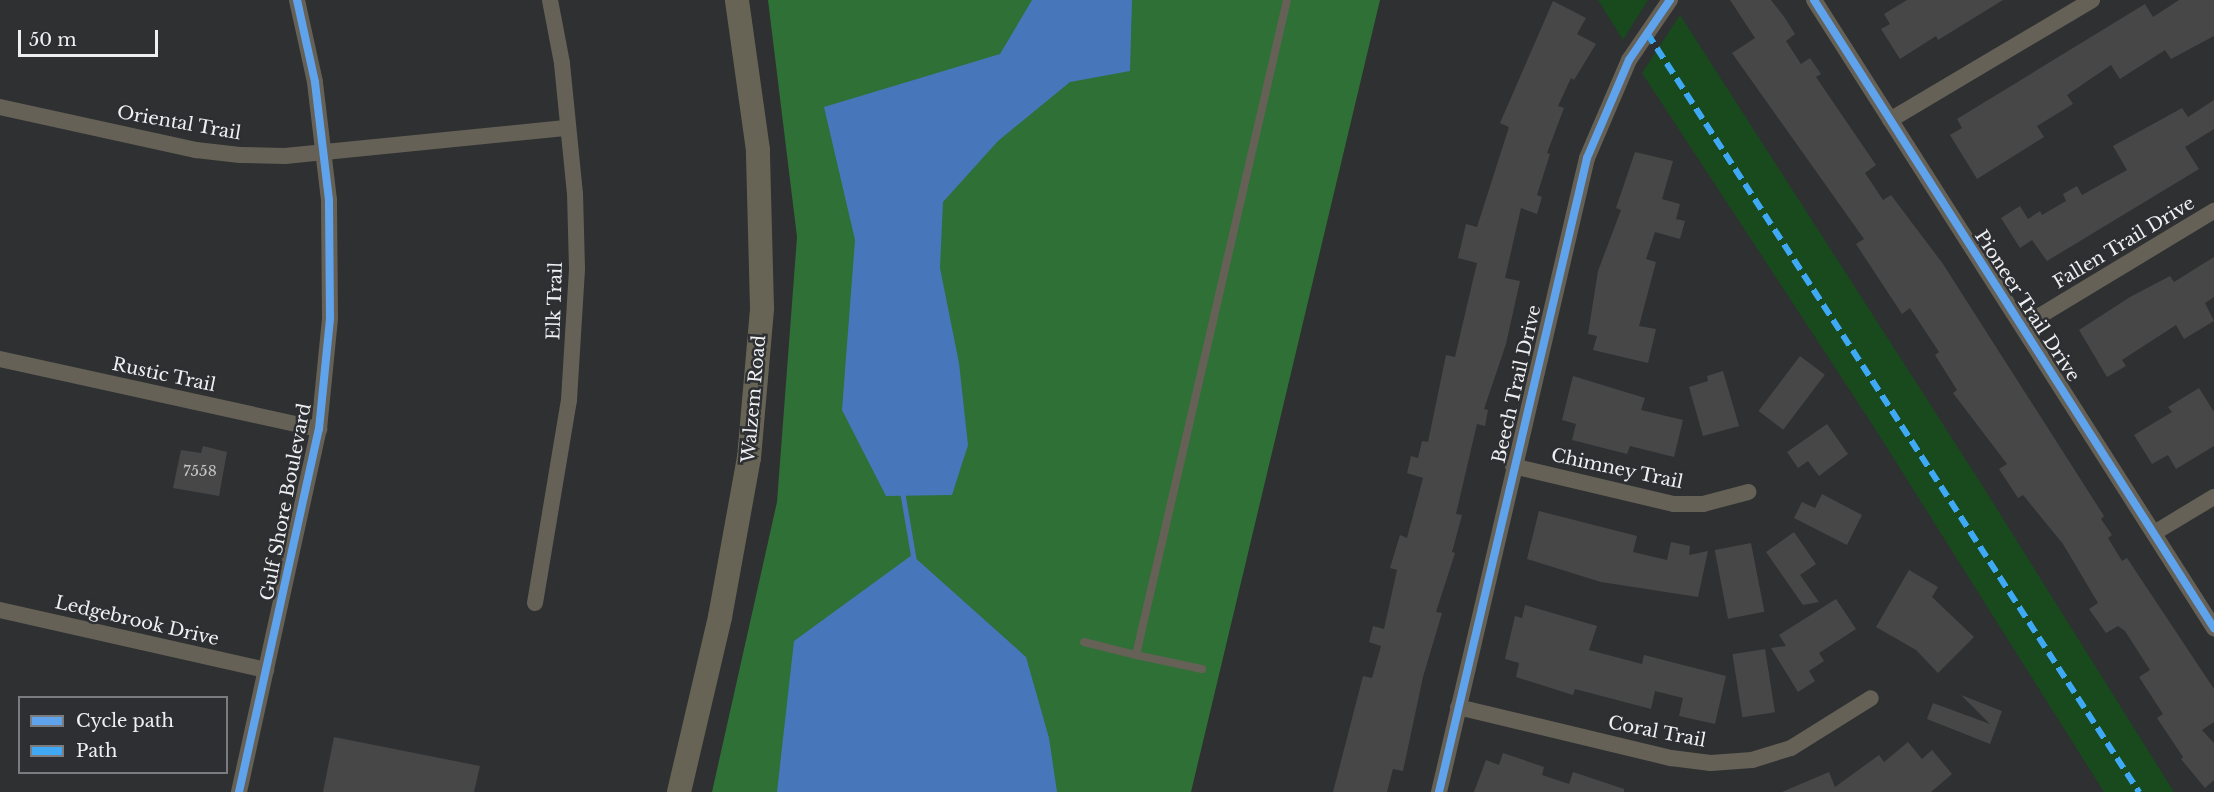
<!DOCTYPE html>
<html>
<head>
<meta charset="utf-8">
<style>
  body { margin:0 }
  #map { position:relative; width:2214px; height:792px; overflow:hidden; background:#2e3032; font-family:"Libre Baskerville",serif }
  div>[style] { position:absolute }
  .green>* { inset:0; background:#184a1e }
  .forest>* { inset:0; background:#2e7035 }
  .water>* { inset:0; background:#4777ba }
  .stream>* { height:5px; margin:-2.5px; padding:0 2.5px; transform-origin:2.5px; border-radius:2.5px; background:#4777ba }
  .building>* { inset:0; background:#474747; transform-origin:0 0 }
  .lane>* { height:8px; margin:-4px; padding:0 4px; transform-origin:4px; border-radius:4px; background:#656157 }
  .street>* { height:16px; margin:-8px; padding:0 8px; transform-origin:8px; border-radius:8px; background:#656157 }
  .secondary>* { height:24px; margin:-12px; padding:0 12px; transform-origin:12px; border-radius:12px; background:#686455 }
  .quiet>* { height:6px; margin-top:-3px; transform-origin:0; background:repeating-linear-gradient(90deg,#3fa9f5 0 12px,transparent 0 18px) }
  .cycleway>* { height:8px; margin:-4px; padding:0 4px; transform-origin:4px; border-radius:4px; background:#60a3ed }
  span { translate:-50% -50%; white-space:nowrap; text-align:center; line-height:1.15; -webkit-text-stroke:5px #2d2f33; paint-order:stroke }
  .number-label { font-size:15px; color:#c4c5c6 }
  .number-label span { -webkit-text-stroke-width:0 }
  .street-label { font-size:18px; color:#edeff1 }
  .legend { position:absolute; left:18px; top:696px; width:210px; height:78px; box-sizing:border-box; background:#2d2f33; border:2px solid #7a7c7f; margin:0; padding:8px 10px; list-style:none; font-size:18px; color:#edeff1 }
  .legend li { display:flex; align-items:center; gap:12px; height:30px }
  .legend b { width:30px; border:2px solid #7a7c7f }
  .scale { position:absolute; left:18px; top:30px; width:140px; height:27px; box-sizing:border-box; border:3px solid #edeff1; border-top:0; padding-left:8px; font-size:18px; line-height:21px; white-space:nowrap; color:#edeff1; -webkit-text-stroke:4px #2d2f33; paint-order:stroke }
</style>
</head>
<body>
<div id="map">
  <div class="green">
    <i style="clip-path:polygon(1598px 0,1648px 0,1623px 40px)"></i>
    <i style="clip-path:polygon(1680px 15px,1982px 485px,2174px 792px,2104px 792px,1872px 424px,1642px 73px)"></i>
  </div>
  <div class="forest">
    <i style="clip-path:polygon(768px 0,1380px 0,1191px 792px,712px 792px,777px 502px,797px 237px)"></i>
  </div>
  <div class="water">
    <i style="clip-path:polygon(1032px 0,1132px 0,1130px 71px,1070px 82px,998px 141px,943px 202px,940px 268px,959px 363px,968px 445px,952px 495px,886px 496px,842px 410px,855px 240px,824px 107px,1000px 54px)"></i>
    <i style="clip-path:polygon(912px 555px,1026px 657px,1049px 738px,1057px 792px,777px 792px,794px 641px)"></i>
  </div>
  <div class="stream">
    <i style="left:902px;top:491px;width:71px;rotate:80.3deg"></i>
  </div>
  <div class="building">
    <i style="clip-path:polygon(1730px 0,1771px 0,1785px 18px,1795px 34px,1786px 41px,1801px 64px,1810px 58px,1821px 74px,1816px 77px,1876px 165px,1865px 173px,1883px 200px,1891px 195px,1943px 264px,2104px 516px,2101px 519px,2112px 535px,2108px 538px,2122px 561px,2127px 558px,2214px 689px,2214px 722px,2202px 730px,2214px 743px,2214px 780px,2205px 788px,2181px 759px,2183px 757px,2157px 718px,2163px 714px,2139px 677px,2150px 670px,2125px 631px,2118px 626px,2106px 633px,2089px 609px,2098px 603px,2063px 544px,2023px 495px,2018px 498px,1999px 469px,2007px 464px,1953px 393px,1957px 390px,1935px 355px,1939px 352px,1910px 308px,1902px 314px,1856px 244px,1864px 239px,1732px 53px,1755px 38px)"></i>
    <i style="clip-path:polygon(1907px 0,2003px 0,1938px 40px,1936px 36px,1900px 59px,1881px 29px,1890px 24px,1884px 14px)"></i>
    <i style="clip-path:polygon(2179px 0,2214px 0,2214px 36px,2171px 59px,2165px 50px,2120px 79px,2111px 65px,2067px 95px,2073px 104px,2037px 126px,2044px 137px,1977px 179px,1950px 135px,1962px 128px,1957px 119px,2145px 4px,2153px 17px)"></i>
    <i style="clip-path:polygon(1553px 1px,1586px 18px,1577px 34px,1596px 44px,1574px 80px,1571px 78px,1558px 106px,1564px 108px,1547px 153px,1550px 154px,1537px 195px,1542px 197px,1537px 214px,1521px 208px,1505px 278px,1520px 281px,1506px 344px,1484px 409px,1488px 410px,1485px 426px,1477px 424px,1456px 514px,1462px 515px,1452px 552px,1455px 553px,1436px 612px,1442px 613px,1423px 677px,1403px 771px,1393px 769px,1387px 792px,1333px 792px,1363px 676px,1372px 678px,1381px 646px,1369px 642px,1373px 626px,1384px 629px,1397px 570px,1390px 568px,1400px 535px,1407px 538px,1423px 478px,1407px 473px,1411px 456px,1418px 458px,1422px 441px,1428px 442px,1446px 355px,1455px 357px,1468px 301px,1477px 263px,1458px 258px,1466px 224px,1477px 227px,1509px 127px,1500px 123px)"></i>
    <i style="clip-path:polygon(2214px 100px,2214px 129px,2185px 147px,2199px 169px,2047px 261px,2032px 240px,2020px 248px,2001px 218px,2020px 206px,2028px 219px,2040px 211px,2042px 215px,2066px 201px,2063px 194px,2077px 186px,2082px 195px,2127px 170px,2113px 146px,2182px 108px,2188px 117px)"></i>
    <i style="clip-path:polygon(1635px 152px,1673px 161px,1662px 199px,1680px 204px,1676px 219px,1685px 221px,1680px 239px,1655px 232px,1646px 259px,1656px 262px,1639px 326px,1656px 329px,1648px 363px,1593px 350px,1597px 336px,1588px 334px,1598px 271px,1621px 210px,1616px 208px)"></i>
    <i style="clip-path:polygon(2214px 257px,2214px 297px,2205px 303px,2214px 321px,2184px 339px,2176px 325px,2122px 360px,2126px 366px,2107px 377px,2079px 330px,2130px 297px,2170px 276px,2174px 282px)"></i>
    <i style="left:1800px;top:356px;width:31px;height:69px;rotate:37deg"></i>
    <i style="clip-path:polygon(1723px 371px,1739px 426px,1703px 436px,1689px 387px,1708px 381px,1707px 376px)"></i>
    <i style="clip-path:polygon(1573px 376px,1645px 398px,1641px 410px,1683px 420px,1674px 457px,1630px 446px,1627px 454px,1572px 440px,1576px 424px,1562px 420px)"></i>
    <i style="clip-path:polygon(2199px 388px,2214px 412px,2214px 446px,2176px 469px,2168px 455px,2152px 464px,2134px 435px,2172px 412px,2168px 407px)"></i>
    <i style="clip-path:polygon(1827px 424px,1848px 454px,1819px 476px,1808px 461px,1798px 468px,1787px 452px)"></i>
    <i style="clip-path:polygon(203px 446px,227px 452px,219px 496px,173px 488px,181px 450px,201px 453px)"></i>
    <i style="clip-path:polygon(1822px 494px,1862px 515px,1847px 545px,1794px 518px,1802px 502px,1815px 508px)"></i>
    <i style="clip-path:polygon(1539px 511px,1637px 536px,1633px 552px,1667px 560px,1671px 542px,1690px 546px,1689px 555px,1708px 551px,1698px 597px,1601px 582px,1527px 559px)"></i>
    <i style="clip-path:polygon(1794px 532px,1816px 564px,1800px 575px,1819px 602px,1803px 605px,1766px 552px)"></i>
    <i style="left:1751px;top:543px;width:70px;height:37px;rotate:79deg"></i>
    <i style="clip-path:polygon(1909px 570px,1938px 587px,1932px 597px,1974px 637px,1938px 673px,1916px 650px,1876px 627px)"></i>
    <i style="clip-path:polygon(1836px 599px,1856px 629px,1819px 653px,1824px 661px,1809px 671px,1815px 681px,1798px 692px,1771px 648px,1786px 646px,1779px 635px)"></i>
    <i style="clip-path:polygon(1525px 605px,1597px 626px,1589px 650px,1642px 664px,1644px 655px,1726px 676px,1715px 724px,1679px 716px,1683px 698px,1655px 691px,1651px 709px,1575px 689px,1573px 695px,1516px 677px,1519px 663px,1505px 659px,1515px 616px,1522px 618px)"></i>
    <i style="left:1765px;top:649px;width:64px;height:33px;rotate:81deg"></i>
    <i style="clip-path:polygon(1961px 695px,2002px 711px,1990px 744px,1927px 719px,1933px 703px,1990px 724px)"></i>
    <i style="clip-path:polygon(334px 737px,480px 766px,474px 792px,323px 792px)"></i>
    <i style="clip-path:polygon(1908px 742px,1922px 759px,1932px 750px,1952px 774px,1931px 792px,1782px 792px,1829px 772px,1835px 787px,1879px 755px,1884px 762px)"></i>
    <i style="clip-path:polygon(1503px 753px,1544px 767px,1542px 775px,1569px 784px,1573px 772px,1624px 789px,1624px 792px,1474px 792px,1486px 760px,1499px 765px)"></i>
  </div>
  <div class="lane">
    <i style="left:1084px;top:642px;width:54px;rotate:14deg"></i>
    <i style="left:1202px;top:669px;width:67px;rotate:-168deg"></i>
    <i style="left:1136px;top:655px;width:672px;rotate:-77.02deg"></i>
  </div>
  <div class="street">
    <i style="left:1814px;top:0;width:745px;rotate:57.51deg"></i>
    <i style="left:0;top:107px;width:201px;rotate:12.4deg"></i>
    <i style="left:196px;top:150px;width:44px;rotate:6.5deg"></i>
    <i style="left:240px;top:155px;width:45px;rotate:1.3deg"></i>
    <i style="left:285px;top:156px;width:284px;rotate:-5.7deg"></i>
    <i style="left:1890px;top:120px;width:235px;rotate:-30.7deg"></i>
    <i style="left:2023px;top:326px;width:223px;rotate:-31.1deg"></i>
    <i style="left:0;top:359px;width:327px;rotate:12.4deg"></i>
    <i style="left:1513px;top:466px;width:165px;rotate:13.3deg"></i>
    <i style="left:1674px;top:504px;width:29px"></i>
    <i style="left:1703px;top:504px;width:47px;rotate:-14.9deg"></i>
    <i style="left:2154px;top:533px;width:70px;rotate:-31deg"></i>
    <i style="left:535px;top:603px;width:206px;rotate:-80.5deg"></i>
    <i style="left:569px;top:400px;width:131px;rotate:-86.5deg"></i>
    <i style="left:577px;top:269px;width:75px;rotate:-91.5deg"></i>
    <i style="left:575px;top:194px;width:132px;rotate:-95.7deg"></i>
    <i style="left:562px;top:63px;width:64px;rotate:-100.8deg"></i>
    <i style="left:0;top:610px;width:273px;rotate:12.7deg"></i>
    <i style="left:1458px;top:707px;width:219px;rotate:13.5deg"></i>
    <i style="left:1671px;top:758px;width:40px;rotate:7.1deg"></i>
    <i style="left:1711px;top:763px;width:41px;rotate:-4.2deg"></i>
    <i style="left:1752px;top:760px;width:41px;rotate:-17.1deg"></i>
    <i style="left:1791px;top:748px;width:94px;rotate:-32deg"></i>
    <i style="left:239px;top:792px;width:372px;rotate:-77.6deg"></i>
    <i style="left:319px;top:429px;width:112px;rotate:-84.3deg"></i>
    <i style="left:330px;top:318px;width:118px;rotate:-90.5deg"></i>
    <i style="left:329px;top:200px;width:119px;rotate:-96.8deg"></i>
    <i style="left:315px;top:82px;width:84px;rotate:-102.4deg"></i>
    <i style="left:1439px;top:792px;width:651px;rotate:-76.86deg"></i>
    <i style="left:1587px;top:158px;width:107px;rotate:-66.8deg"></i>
    <i style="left:1629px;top:60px;width:73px;rotate:-55.7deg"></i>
  </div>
  <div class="secondary">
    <i style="left:679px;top:792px;width:180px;rotate:-76.8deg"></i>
    <i style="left:720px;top:617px;width:162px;rotate:-79.7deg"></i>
    <i style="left:749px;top:458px;width:151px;rotate:-85deg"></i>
    <i style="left:762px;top:308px;width:158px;rotate:-91.5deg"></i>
    <i style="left:758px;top:150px;width:151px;rotate:-98deg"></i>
  </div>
  <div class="quiet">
    <i style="left:1647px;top:33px;width:905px;rotate:57.05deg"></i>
  </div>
  <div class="cycleway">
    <i style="left:1814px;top:0;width:745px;rotate:57.51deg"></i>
    <i style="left:239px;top:792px;width:372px;rotate:-77.6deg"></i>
    <i style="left:319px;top:429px;width:112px;rotate:-84.3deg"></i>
    <i style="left:330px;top:318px;width:118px;rotate:-90.5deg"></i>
    <i style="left:329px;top:200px;width:119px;rotate:-96.8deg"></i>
    <i style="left:315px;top:82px;width:84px;rotate:-102.4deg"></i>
    <i style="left:1439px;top:792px;width:651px;rotate:-76.86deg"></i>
    <i style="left:1587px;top:158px;width:107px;rotate:-66.8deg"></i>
    <i style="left:1629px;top:60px;width:73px;rotate:-55.7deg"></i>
  </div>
  <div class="number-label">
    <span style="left:200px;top:471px">7558</span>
  </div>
  <div class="street-label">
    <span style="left:179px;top:123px;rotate:10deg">Oriental Trail</span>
    <span style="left:2124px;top:243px;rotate:-31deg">Fallen Trail Drive</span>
    <span style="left:555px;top:301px;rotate:-88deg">Elk Trail</span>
    <span style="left:2027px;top:306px;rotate:57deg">Pioneer Trail Drive</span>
    <span style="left:164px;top:375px;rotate:12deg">Rustic Trail</span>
    <span style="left:1517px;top:384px;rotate:-77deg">Beech Trail Drive</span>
    <span style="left:754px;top:399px;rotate:-85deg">Walzem Road</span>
    <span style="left:1617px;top:469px;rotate:12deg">Chimney Trail</span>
    <span style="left:286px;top:502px;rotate:-79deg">Gulf Shore Boulevard</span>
    <span style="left:137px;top:621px;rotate:13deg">Ledgebrook Drive</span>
    <span style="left:1657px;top:732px;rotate:11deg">Coral Trail</span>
  </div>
  <ul class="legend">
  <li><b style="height:8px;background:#60a3ed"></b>Cycle path</li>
  <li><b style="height:8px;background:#3fa9f5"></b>Path</li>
  </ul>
  <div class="scale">50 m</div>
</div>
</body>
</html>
